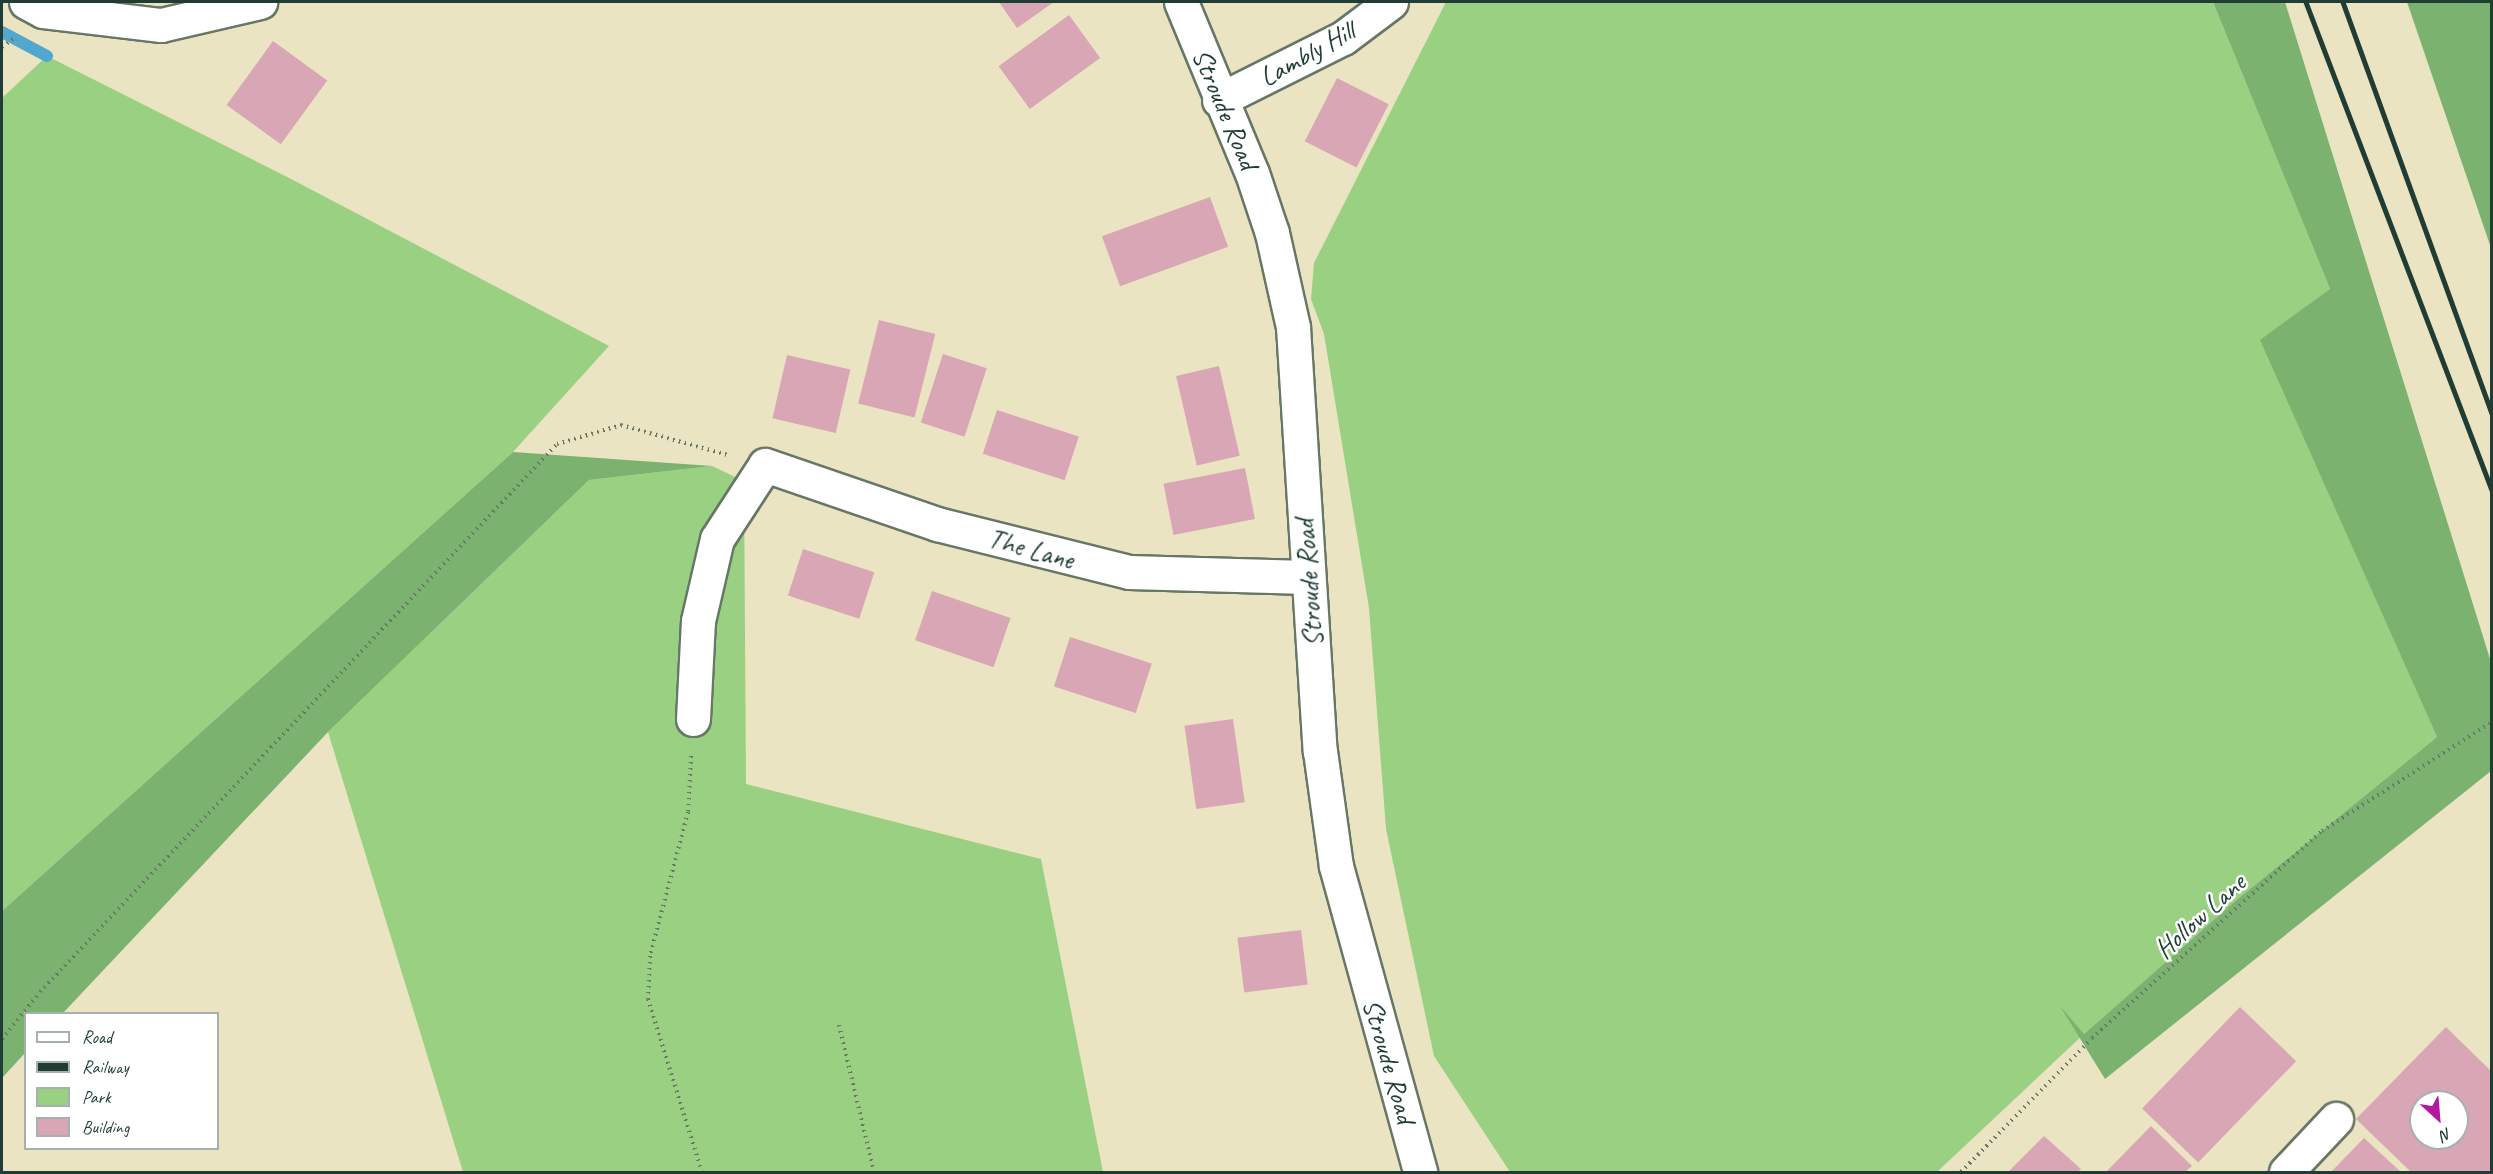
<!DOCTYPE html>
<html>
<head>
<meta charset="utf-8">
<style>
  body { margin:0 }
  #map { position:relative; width:2493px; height:1174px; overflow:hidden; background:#ebe4c3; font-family:Caveat,sans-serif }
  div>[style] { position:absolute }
  .green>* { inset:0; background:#9ad082 }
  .forest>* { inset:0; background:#7bb270 }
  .stream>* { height:12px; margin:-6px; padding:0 6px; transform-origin:6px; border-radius:6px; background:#51a7cd }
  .building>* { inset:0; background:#d8a6b4; transform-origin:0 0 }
  .path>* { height:4px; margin-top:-2px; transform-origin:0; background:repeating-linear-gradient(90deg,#676 0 1.5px,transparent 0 6px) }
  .roads { filter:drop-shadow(2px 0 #676) drop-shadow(-2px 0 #676) drop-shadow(0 2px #676) drop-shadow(0 -2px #676) }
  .minor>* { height:33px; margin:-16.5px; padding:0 16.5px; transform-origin:16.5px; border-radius:16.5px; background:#fff }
  .rail>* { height:4.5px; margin:-2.25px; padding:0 2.25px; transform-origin:2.25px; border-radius:2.25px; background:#1f3d34 }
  span { translate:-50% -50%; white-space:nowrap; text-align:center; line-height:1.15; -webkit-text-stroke:5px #fff; paint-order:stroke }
  .street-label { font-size:28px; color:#1f3d34 }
  .frame { position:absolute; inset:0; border:3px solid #1f3d34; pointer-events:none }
  .legend { position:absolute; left:24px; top:1012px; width:195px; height:138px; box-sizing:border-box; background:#fff; border:2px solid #a5b1ae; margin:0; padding:8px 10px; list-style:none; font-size:18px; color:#1f3d34 }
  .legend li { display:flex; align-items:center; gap:12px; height:30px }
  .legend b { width:30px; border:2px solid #a5b1ae }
  .north { position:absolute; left:2409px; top:1090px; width:60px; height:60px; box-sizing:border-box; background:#fff; border:2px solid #a5b1ae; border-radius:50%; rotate:154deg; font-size:16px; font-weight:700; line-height:24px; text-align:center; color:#1f3d34 }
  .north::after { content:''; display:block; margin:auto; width:21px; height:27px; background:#b5179e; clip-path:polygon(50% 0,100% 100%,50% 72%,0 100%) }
</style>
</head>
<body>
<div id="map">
  <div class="green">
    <i style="clip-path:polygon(1446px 2px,2213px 2px,2330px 289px,2261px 341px,2437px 737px,2234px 902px,2084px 1034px,1937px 1172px,1510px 1172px,1434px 1056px,1386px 829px,1369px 608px,1324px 334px,1311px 299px,1314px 263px)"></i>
    <i style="clip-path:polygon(47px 56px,293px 180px,609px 346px,513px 452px,2px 911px,2px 98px)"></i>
    <i style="clip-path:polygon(712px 466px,744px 481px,746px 784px,1041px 859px,1103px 1172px,463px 1172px,328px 732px,589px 480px)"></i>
  </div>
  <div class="forest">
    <i style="clip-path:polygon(2213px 2px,2285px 2px,2491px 662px,2491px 771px,2105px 1079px,2060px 1006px,2084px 1034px,2234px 902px,2437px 737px,2260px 340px,2330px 289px)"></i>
    <i style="clip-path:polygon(2407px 2px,2491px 2px,2491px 248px)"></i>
    <i style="clip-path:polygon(513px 452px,712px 466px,589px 480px,328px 732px,63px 1013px,26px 1014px,25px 1053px,2px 1078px,2px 911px)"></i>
  </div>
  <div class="stream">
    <i style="left:2px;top:32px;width:51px;rotate:28.1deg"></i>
  </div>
  <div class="building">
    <i style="clip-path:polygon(999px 2px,1054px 2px,1017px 28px)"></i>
    <i style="left:1069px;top:15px;width:53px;height:87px;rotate:54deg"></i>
    <i style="left:273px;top:41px;width:67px;height:79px;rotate:36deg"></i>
    <i style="left:1337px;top:78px;width:58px;height:71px;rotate:27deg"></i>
    <i style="left:1210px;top:197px;width:53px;height:115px;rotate:70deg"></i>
    <i style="left:879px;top:320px;width:58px;height:86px;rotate:14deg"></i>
    <i style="left:943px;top:354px;width:46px;height:72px;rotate:18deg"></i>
    <i style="left:787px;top:355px;width:65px;height:65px;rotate:13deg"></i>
    <i style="left:1219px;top:366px;width:92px;height:44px;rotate:77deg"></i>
    <i style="left:997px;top:410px;width:86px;height:46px;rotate:18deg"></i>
    <i style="left:1245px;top:468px;width:52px;height:83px;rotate:79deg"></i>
    <i style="left:803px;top:549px;width:75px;height:49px;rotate:18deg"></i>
    <i style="left:932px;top:591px;width:83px;height:52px;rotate:19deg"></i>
    <i style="left:1070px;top:637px;width:86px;height:52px;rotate:18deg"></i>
    <i style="left:1233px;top:719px;width:84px;height:49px;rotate:82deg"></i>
    <i style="left:1301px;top:930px;width:55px;height:64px;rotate:83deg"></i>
    <i style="left:2240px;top:1007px;width:78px;height:141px;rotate:44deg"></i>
    <i style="clip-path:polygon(evenodd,2446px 1027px,2492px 1072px,2492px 1172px,2411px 1172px,2356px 1119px,2446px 1027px,2421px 1102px,2457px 1102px,2457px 1138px,2421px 1138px,2421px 1102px)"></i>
    <i style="clip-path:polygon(2151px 1126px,2192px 1166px,2185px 1172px,2106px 1172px)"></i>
    <i style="clip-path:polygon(2044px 1136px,2081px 1169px,2077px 1172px,2008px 1172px)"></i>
    <i style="clip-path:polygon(2364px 1138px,2401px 1172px,2331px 1172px)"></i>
  </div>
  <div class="path">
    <i style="left:2px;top:47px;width:14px;rotate:-36deg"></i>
    <i style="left:691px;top:756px;width:56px;rotate:93.1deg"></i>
    <i style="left:688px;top:812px;width:149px;rotate:104.8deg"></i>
    <i style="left:650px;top:956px;width:43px;rotate:92.7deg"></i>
    <i style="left:648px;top:999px;width:181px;rotate:72.7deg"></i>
    <i style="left:839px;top:1025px;width:151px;rotate:76.6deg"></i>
    <i style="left:2px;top:1039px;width:60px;rotate:-51deg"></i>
    <i style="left:40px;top:992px;width:753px;rotate:-46.67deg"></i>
    <i style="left:557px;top:444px;width:67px;rotate:-16.5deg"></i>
    <i style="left:621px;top:425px;width:111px;rotate:15.7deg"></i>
    <i style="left:1961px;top:1172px;width:187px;rotate:-45.6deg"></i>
    <i style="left:2092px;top:1038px;width:309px;rotate:-42deg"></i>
    <i style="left:2322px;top:831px;width:202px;rotate:-32.7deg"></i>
  </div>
  <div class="roads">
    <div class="minor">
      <i style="left:26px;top:2px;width:19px;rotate:28deg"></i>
      <i style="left:43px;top:11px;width:119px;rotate:6.8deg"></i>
      <i style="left:161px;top:25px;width:102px;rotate:-13.1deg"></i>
      <i style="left:1181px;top:2px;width:185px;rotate:67.5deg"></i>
      <i style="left:1252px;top:173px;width:63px;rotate:71.6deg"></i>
      <i style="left:1272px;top:233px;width:96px;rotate:77.4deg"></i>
      <i style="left:1293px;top:327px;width:425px;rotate:86.4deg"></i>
      <i style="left:1320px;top:751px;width:116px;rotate:82.1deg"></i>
      <i style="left:1336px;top:866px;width:317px;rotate:74.6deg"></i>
      <i style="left:1219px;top:100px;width:139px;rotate:-26.6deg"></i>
      <i style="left:1343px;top:38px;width:60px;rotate:-36.9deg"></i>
      <i style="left:693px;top:719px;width:98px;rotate:-87.1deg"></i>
      <i style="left:698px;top:621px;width:84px;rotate:-77deg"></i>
      <i style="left:717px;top:539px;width:88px;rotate:-57deg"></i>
      <i style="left:765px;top:465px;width:182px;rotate:18.9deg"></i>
      <i style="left:937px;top:524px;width:198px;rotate:14deg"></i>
      <i style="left:1129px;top:572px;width:178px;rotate:1.6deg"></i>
      <i style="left:2286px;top:1172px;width:73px;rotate:-46.7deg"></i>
    </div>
  </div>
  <div class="rail">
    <i style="left:2306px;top:2px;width:522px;rotate:69.14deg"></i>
    <i style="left:2343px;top:2px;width:437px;rotate:70.1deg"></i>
  </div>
  <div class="street-label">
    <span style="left:1307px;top:54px;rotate:-29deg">Lambly Hill</span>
    <span style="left:1225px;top:109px;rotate:67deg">Stroude Road</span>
    <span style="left:1031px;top:549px;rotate:15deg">The Lane</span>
    <span style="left:1309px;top:583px;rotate:-94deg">Stroude Road</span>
    <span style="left:2200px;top:916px;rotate:-42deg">Hollow Lane</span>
    <span style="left:1389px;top:1061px;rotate:74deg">Stroude Road</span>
  </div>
  <div class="frame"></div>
  <ul class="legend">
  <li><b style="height:8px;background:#fff"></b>Road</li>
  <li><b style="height:8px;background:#1f3d34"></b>Railway</li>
  <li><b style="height:16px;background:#9ad082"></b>Park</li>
  <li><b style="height:16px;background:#d8a6b4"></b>Building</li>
  </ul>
  <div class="north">N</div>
</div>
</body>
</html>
